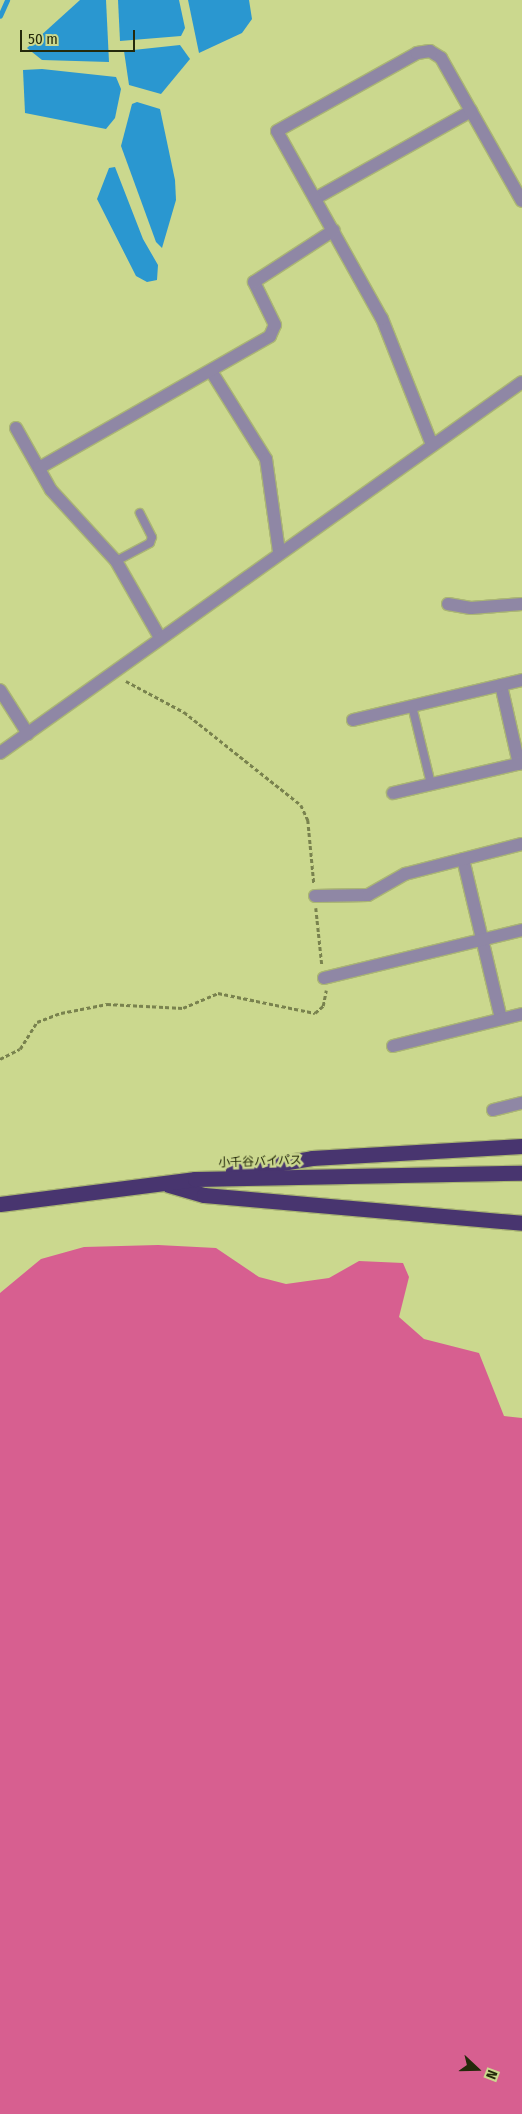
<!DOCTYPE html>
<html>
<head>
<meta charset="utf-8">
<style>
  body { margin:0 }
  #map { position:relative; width:522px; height:2114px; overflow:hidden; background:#cbd88e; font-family:"Fira Sans Condensed","Noto Sans JP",sans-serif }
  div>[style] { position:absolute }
  .forest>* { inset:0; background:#d75f90 }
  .water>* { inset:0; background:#2a97d0 }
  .stream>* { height:4.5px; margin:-2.25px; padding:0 2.25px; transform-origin:2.25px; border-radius:2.25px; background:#2a97d0 }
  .path>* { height:2.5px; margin-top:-1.25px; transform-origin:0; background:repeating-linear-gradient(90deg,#79824e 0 4px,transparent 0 6.5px) }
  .roads { filter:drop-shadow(1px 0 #aab574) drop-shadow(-1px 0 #aab574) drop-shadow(0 1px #aab574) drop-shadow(0 -1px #aab574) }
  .lane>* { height:8px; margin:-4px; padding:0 4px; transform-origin:4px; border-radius:4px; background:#8f87a5 }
  .street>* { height:12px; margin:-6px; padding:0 6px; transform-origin:6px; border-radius:6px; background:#8f87a5 }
  .highway>* { height:15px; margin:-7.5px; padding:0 7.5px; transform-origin:7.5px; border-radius:7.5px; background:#48356f }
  span { translate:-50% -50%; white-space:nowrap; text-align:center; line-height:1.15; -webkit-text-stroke:5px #cbd88e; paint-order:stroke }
  .street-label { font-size:12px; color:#24290b }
  .north { position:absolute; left:452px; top:2044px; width:50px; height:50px; -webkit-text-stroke:4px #cbd88e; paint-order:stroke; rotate:111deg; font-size:14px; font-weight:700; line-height:20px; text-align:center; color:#24290b }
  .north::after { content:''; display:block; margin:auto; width:18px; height:22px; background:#24290b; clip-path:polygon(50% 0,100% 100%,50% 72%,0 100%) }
  .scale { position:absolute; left:20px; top:30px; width:115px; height:22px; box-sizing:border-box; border:2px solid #24290b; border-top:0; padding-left:6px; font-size:15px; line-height:18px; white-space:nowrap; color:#24290b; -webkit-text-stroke:4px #cbd88e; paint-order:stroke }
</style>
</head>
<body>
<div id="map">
  <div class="forest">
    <i style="clip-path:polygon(158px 1245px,216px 1248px,259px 1277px,286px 1284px,329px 1278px,359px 1261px,403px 1263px,409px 1277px,399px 1317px,424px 1339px,479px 1353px,504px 1416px,522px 1418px,522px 2114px,0 2114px,0 1293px,41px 1259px,84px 1247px)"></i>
  </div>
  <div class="water">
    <i style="clip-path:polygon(80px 0,106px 0,109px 62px,42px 60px,27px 48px)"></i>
    <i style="clip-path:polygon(118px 0,179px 0,185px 28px,181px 36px,120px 41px)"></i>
    <i style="clip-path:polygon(188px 0,249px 0,252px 19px,242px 33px,199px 53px)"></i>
    <i style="clip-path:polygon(180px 45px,190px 59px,161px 94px,129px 85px,124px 51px)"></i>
    <i style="clip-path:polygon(42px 69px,116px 77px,121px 89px,115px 118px,106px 129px,25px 113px,23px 70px)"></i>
    <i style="clip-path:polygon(137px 102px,160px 109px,175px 180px,176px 200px,162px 248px,156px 242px,121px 146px,132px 104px)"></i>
    <i style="clip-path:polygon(115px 167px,143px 239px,158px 265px,157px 280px,147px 282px,136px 276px,97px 199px,109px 168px)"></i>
  </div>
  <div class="stream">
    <i style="left:0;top:16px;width:17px;rotate:-66deg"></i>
  </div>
  <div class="path">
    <i style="left:126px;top:681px;width:66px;rotate:28.1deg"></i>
    <i style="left:184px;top:712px;width:149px;rotate:38.5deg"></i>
    <i style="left:301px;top:805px;width:17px;rotate:65deg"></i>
    <i style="left:308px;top:820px;width:63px;rotate:84.6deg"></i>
    <i style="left:316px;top:908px;width:57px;rotate:84deg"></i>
    <i style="left:0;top:1059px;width:22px;rotate:-27deg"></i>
    <i style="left:20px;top:1049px;width:32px;rotate:-58deg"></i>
    <i style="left:37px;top:1022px;width:26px;rotate:-21deg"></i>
    <i style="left:61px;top:1013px;width:47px;rotate:-11.1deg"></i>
    <i style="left:107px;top:1004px;width:76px;rotate:3deg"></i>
    <i style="left:183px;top:1008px;width:38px;rotate:-23deg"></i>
    <i style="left:218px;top:993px;width:99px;rotate:11.7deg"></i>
    <i style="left:315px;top:1013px;width:11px;rotate:-41deg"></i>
    <i style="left:323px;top:1006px;width:16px;rotate:-79deg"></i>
  </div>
  <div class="roads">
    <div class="lane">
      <i style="left:116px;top:561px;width:38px;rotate:-28deg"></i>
      <i style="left:150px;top:543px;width:6px;rotate:-72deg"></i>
      <i style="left:152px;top:537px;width:27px;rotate:-117deg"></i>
      <i style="left:412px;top:706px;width:80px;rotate:76.3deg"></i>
    </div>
    <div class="street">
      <i style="left:316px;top:198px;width:178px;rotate:-29.3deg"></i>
      <i style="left:211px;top:371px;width:104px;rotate:58deg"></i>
      <i style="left:266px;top:459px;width:93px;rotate:82deg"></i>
      <i style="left:16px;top:428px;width:71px;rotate:60.6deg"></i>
      <i style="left:51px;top:490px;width:96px;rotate:47.5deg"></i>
      <i style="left:116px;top:561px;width:86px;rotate:60.2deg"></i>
      <i style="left:432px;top:445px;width:136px;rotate:-111.6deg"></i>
      <i style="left:382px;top:319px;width:215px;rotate:-119.2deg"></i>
      <i style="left:277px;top:131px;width:160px;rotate:-29.1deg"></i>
      <i style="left:417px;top:53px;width:13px;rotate:-9deg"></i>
      <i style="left:430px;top:51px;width:13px;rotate:32deg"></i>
      <i style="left:441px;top:58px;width:164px;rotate:60.5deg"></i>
      <i style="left:39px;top:468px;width:266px;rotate:-29.7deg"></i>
      <i style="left:270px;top:336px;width:12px;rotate:-66deg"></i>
      <i style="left:275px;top:325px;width:48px;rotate:-116deg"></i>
      <i style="left:254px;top:282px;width:95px;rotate:-33deg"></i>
      <i style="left:448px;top:604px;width:23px;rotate:10deg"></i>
      <i style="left:471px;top:608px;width:51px;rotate:-4.5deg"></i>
      <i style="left:501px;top:685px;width:81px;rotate:77.2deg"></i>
      <i style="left:0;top:690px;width:52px;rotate:57.5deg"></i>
      <i style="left:353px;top:720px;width:174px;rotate:-13.3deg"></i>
      <i style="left:0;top:753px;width:640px;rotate:-35.4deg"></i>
      <i style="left:393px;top:793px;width:132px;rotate:-13.1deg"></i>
      <i style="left:463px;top:859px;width:164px;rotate:76.6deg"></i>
      <i style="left:315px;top:896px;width:53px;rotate:-1.1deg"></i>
      <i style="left:368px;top:895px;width:43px;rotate:-29.6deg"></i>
      <i style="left:405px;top:874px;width:121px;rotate:-14.4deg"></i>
      <i style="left:324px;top:978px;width:204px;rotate:-13.6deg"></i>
      <i style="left:393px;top:1046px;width:133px;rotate:-13.9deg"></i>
      <i style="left:493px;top:1110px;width:30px;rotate:-14deg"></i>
    </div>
    <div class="highway">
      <i style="left:233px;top:1171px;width:80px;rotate:-9.3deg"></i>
      <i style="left:312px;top:1158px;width:210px;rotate:-3.3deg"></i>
      <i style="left:169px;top:1185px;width:36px;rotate:16deg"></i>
      <i style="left:204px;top:1195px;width:319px;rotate:5deg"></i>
      <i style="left:0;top:1204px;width:197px;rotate:-7.3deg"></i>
      <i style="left:195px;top:1179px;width:327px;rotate:-1.1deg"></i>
    </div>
  </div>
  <div class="street-label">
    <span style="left:260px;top:1162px;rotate:-2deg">小千谷バイパス</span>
  </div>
  <div class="north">N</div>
  <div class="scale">50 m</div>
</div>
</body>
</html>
